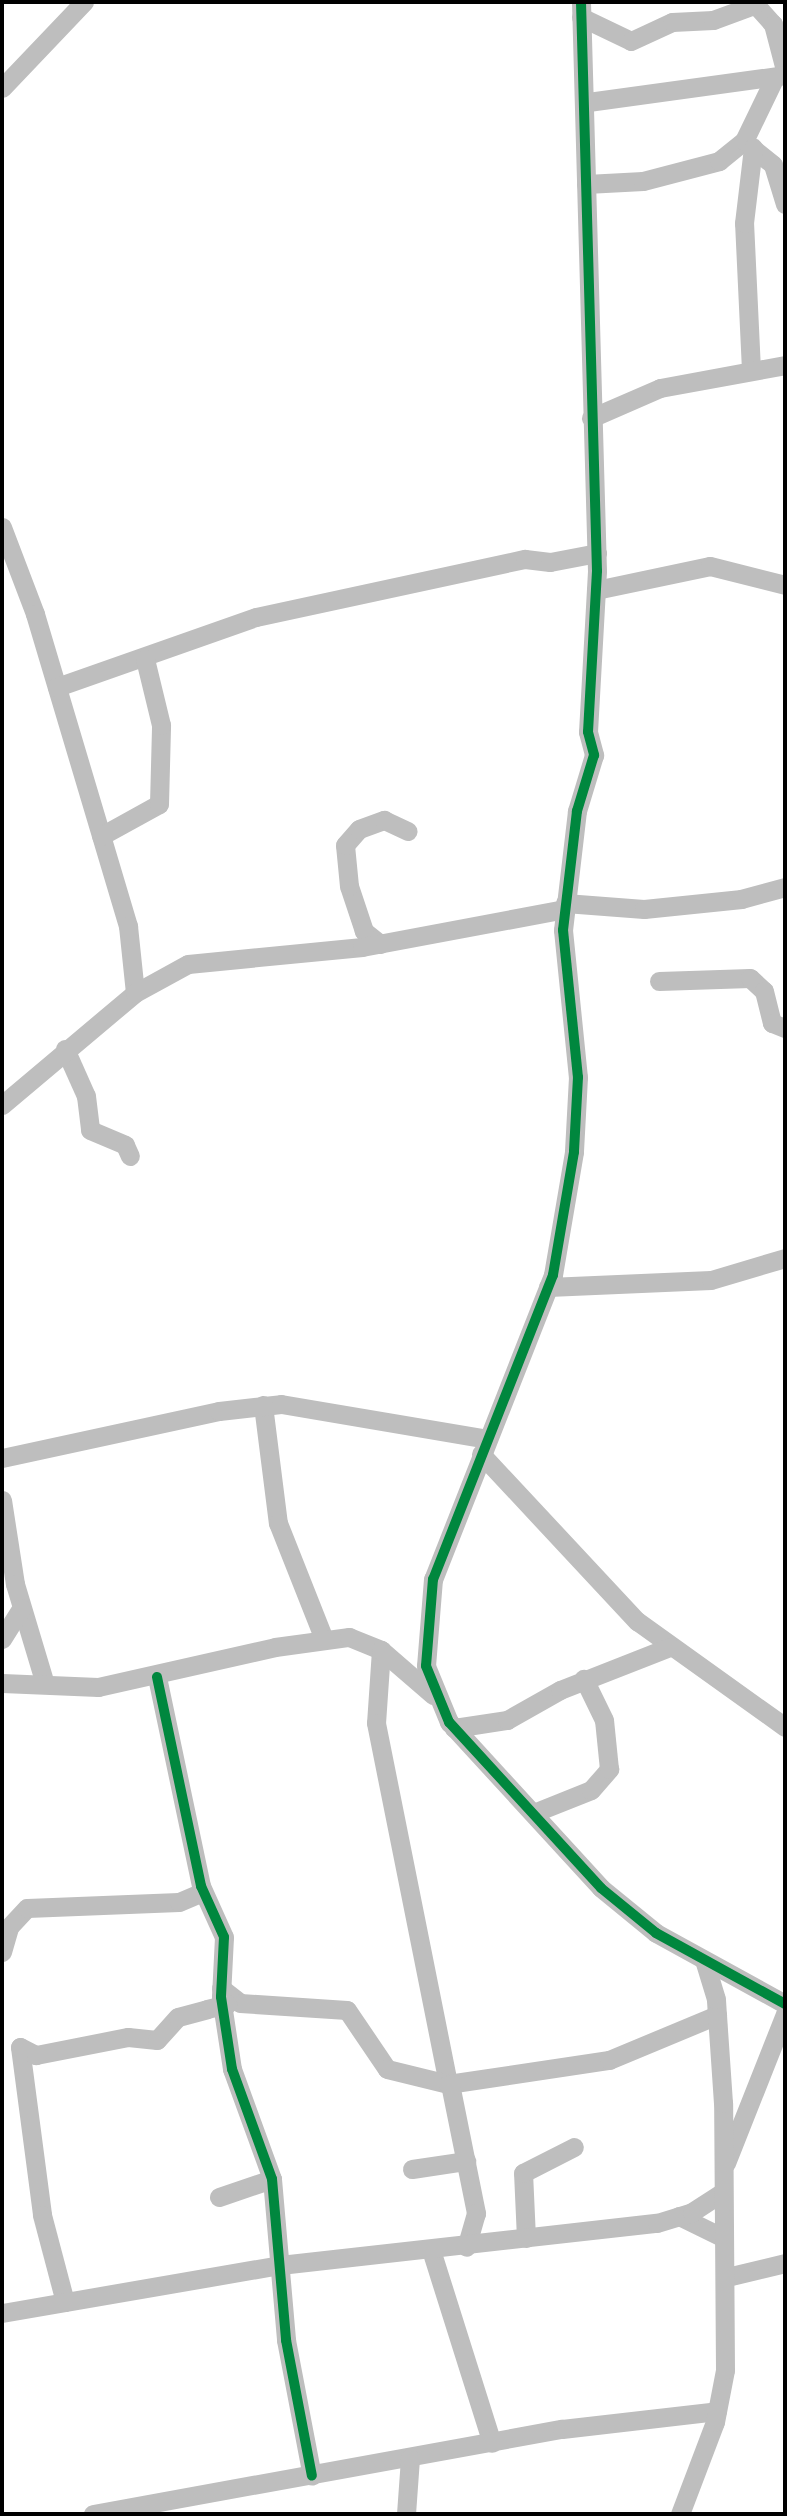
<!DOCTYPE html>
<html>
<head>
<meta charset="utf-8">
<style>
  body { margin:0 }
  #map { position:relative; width:787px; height:2516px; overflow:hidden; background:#fff; font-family:"Source Sans 3",sans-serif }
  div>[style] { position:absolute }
  .street>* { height:19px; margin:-9.5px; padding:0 9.5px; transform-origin:9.5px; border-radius:9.5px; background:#bebebe }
  .street-bridge>* { height:19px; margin:-9.5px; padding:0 9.5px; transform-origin:9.5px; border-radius:9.5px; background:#bebebe }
  .cycleway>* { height:10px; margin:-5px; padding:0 5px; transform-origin:5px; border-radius:5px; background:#00873e }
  span { translate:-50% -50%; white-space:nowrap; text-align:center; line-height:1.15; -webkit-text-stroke:5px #fff; paint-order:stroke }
  .frame { position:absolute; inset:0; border:4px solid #000; pointer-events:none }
</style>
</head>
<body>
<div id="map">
  <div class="street">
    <i style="left:581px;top:2px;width:569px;rotate:88.39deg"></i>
    <i style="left:597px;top:571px;width:161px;rotate:93.2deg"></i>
    <i style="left:588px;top:732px;width:24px;rotate:75deg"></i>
    <i style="left:594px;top:755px;width:59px;rotate:106.9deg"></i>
    <i style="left:577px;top:811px;width:120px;rotate:96.7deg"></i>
    <i style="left:563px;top:930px;width:148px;rotate:84.2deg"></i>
    <i style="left:578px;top:1077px;width:75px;rotate:93.1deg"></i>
    <i style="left:574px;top:1152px;width:125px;rotate:99.7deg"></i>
    <i style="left:553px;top:1275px;width:327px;rotate:111.5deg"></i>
    <i style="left:433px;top:1579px;width:87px;rotate:94.6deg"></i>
    <i style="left:426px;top:1666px;width:61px;rotate:67.7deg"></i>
    <i style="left:449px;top:1722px;width:225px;rotate:47.5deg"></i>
    <i style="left:601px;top:1888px;width:71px;rotate:39.3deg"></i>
    <i style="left:656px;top:1933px;width:147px;rotate:28.8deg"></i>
    <i style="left:753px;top:2px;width:30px;rotate:48deg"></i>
    <i style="left:773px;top:24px;width:48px;rotate:75.4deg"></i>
    <i style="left:581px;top:17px;width:55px;rotate:25.6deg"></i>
    <i style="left:631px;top:41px;width:45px;rotate:-24.9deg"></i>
    <i style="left:672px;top:22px;width:41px;rotate:-2.8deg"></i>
    <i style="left:713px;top:20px;width:44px;rotate:-20.1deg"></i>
    <i style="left:2px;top:88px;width:119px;rotate:-46.4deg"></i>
    <i style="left:588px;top:102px;width:199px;rotate:-7.8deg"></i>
    <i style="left:745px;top:142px;width:36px;rotate:39deg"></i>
    <i style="left:773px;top:165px;width:41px;rotate:72.9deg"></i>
    <i style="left:586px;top:184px;width:57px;rotate:-3deg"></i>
    <i style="left:643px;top:181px;width:79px;rotate:-14.7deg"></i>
    <i style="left:719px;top:161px;width:32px;rotate:-39deg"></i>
    <i style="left:744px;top:141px;width:71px;rotate:-64.2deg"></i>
    <i style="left:751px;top:370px;width:147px;rotate:-92.7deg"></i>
    <i style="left:744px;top:223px;width:76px;rotate:-83.2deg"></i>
    <i style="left:591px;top:418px;width:75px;rotate:-23.5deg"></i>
    <i style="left:660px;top:388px;width:127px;rotate:-10.4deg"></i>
    <i style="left:2px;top:527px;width:93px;rotate:69.2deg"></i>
    <i style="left:35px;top:614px;width:326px;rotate:73.4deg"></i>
    <i style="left:128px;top:926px;width:67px;rotate:84deg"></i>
    <i style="left:596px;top:590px;width:116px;rotate:-11.9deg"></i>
    <i style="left:710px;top:566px;width:77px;rotate:14.2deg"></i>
    <i style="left:57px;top:687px;width:211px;rotate:-19.4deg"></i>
    <i style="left:256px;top:617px;width:275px;rotate:-12.2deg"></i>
    <i style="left:525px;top:559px;width:25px;rotate:7deg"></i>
    <i style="left:550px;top:562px;width:48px;rotate:-10.8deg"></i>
    <i style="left:101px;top:836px;width:66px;rotate:-28.9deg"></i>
    <i style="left:159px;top:804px;width:79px;rotate:-88.5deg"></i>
    <i style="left:161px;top:725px;width:68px;rotate:-103.6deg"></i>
    <i style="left:565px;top:903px;width:79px;rotate:4.3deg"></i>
    <i style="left:644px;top:909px;width:98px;rotate:-5.9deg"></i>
    <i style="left:741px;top:899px;width:46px;rotate:-15.3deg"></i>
    <i style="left:380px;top:944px;width:21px;rotate:-141deg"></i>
    <i style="left:364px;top:931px;width:47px;rotate:-108.4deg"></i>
    <i style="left:349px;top:886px;width:41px;rotate:-95.6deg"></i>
    <i style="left:345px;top:845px;width:21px;rotate:-49deg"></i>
    <i style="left:359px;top:829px;width:27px;rotate:-20deg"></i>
    <i style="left:384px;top:820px;width:26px;rotate:25deg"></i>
    <i style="left:659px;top:981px;width:91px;rotate:-1.9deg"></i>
    <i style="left:750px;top:978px;width:19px;rotate:43deg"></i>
    <i style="left:764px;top:991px;width:33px;rotate:76deg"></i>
    <i style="left:772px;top:1023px;width:14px;rotate:21deg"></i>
    <i style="left:65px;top:1049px;width:51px;rotate:65.9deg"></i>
    <i style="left:86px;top:1096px;width:34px;rotate:83deg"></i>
    <i style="left:90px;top:1130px;width:38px;rotate:23deg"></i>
    <i style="left:125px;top:1145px;width:12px;rotate:66deg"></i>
    <i style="left:2px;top:1105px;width:174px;rotate:-40.1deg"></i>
    <i style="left:135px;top:993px;width:60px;rotate:-28.7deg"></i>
    <i style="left:188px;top:964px;width:175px;rotate:-5.6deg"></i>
    <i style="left:362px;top:947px;width:207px;rotate:-10.6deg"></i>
    <i style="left:548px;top:1287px;width:163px;rotate:-2.5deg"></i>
    <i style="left:711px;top:1280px;width:77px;rotate:-16.6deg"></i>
    <i style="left:263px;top:1405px;width:119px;rotate:82.8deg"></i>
    <i style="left:278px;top:1523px;width:125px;rotate:68.4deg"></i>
    <i style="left:481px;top:1454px;width:229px;rotate:47deg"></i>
    <i style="left:637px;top:1621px;width:182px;rotate:35.6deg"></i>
    <i style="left:2px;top:1458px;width:222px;rotate:-12.2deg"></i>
    <i style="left:219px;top:1411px;width:62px;rotate:-6.4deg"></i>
    <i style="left:281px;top:1404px;width:209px;rotate:9.6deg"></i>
    <i style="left:2px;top:1500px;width:85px;rotate:81.2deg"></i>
    <i style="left:15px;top:1584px;width:104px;rotate:73.3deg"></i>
    <i style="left:2px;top:1639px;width:36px;rotate:-58deg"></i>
    <i style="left:381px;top:1650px;width:73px;rotate:93.9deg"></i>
    <i style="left:376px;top:1723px;width:368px;rotate:78.7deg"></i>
    <i style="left:157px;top:1677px;width:214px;rotate:78.1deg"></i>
    <i style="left:201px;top:1886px;width:56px;rotate:65.7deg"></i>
    <i style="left:224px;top:1937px;width:60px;rotate:92.9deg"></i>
    <i style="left:221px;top:1997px;width:73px;rotate:81.3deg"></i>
    <i style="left:232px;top:2069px;width:117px;rotate:70deg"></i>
    <i style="left:272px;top:2179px;width:162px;rotate:85deg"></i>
    <i style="left:286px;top:2340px;width:138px;rotate:79.2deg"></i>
    <i style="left:2px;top:1683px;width:96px;rotate:2.4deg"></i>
    <i style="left:98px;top:1687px;width:181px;rotate:-12.7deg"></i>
    <i style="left:275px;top:1647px;width:75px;rotate:-7.7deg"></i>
    <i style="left:349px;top:1637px;width:35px;rotate:22deg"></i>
    <i style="left:381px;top:1650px;width:69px;rotate:40.9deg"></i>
    <i style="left:454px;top:1728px;width:54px;rotate:-8.6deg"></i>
    <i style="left:507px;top:1720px;width:61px;rotate:-29.5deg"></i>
    <i style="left:560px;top:1690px;width:118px;rotate:-21.4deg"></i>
    <i style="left:536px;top:1812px;width:59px;rotate:-21.8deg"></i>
    <i style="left:591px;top:1790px;width:28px;rotate:-49deg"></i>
    <i style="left:609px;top:1769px;width:49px;rotate:-95.8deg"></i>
    <i style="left:604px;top:1720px;width:46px;rotate:-116deg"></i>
    <i style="left:2px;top:1952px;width:26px;rotate:-74deg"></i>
    <i style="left:9px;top:1927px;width:26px;rotate:-47deg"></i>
    <i style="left:27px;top:1908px;width:152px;rotate:-2.3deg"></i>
    <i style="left:179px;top:1902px;width:25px;rotate:-23deg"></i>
    <i style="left:221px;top:1988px;width:24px;rotate:38deg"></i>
    <i style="left:240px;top:2003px;width:107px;rotate:3.7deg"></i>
    <i style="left:347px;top:2010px;width:71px;rotate:55.9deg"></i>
    <i style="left:387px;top:2069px;width:63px;rotate:13.8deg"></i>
    <i style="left:448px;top:2084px;width:163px;rotate:-8.5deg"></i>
    <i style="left:609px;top:2060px;width:117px;rotate:-22.6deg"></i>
    <i style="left:20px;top:2047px;width:169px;rotate:82.5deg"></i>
    <i style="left:42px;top:2215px;width:90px;rotate:75.2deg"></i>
    <i style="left:20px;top:2047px;width:18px;rotate:27deg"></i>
    <i style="left:36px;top:2055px;width:94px;rotate:-11.1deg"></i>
    <i style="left:128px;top:2037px;width:29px;rotate:6deg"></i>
    <i style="left:157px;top:2040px;width:31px;rotate:-48deg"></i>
    <i style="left:178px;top:2017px;width:30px;rotate:-15deg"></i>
    <i style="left:450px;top:2084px;width:132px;rotate:78.6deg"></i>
    <i style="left:476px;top:2213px;width:35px;rotate:106deg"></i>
    <i style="left:726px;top:2163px;width:160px;rotate:-68.4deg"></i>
    <i style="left:412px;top:2169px;width:55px;rotate:-8.4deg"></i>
    <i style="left:219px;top:2197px;width:56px;rotate:-18.8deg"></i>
    <i style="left:679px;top:2216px;width:50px;rotate:26.1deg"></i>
    <i style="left:526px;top:2238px;width:65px;rotate:-92.6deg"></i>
    <i style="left:523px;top:2173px;width:57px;rotate:-27deg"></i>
    <i style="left:432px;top:2253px;width:199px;rotate:72.5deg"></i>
    <i style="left:727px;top:2277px;width:60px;rotate:-13.6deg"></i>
    <i style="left:2px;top:2313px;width:282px;rotate:-9.8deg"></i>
    <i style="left:280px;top:2265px;width:379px;rotate:-6.4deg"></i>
    <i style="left:657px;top:2223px;width:37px;rotate:-17deg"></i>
    <i style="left:692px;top:2212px;width:37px;rotate:-33deg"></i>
    <i style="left:93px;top:2514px;width:477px;rotate:-10.3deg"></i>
    <i style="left:562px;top:2429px;width:156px;rotate:-6.6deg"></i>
    <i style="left:406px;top:2514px;width:56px;rotate:-85.9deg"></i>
    <i style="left:680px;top:2514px;width:98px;rotate:-69.2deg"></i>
    <i style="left:715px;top:2422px;width:53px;rotate:-79.1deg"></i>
    <i style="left:725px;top:2370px;width:267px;rotate:-90.4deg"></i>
    <i style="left:723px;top:2103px;width:104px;rotate:-93.9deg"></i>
    <i style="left:716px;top:1999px;width:39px;rotate:-107deg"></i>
  </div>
  <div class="street-bridge">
    <i style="left:207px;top:2009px;width:21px;rotate:-14deg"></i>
  </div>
  <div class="cycleway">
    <i style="left:581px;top:2px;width:569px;rotate:88.39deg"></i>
    <i style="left:597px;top:571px;width:161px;rotate:93.2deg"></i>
    <i style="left:588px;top:732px;width:24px;rotate:75deg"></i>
    <i style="left:594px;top:755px;width:59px;rotate:106.9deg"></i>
    <i style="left:577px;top:811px;width:120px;rotate:96.7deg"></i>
    <i style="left:563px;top:930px;width:148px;rotate:84.2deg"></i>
    <i style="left:578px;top:1077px;width:75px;rotate:93.1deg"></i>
    <i style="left:574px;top:1152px;width:125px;rotate:99.7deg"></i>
    <i style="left:553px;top:1275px;width:327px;rotate:111.5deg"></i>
    <i style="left:433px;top:1579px;width:87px;rotate:94.6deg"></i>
    <i style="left:426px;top:1666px;width:61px;rotate:67.7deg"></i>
    <i style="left:449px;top:1722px;width:225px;rotate:47.5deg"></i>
    <i style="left:601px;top:1888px;width:71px;rotate:39.3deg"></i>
    <i style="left:656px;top:1933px;width:147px;rotate:28.8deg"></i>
    <i style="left:157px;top:1677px;width:214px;rotate:78.1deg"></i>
    <i style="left:201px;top:1886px;width:56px;rotate:65.7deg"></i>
    <i style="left:224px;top:1937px;width:60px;rotate:92.9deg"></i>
    <i style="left:221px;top:1997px;width:73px;rotate:81.3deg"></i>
    <i style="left:232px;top:2069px;width:117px;rotate:70deg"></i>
    <i style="left:272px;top:2179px;width:162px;rotate:85deg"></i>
    <i style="left:286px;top:2340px;width:138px;rotate:79.2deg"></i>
  </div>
  <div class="frame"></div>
</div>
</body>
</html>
